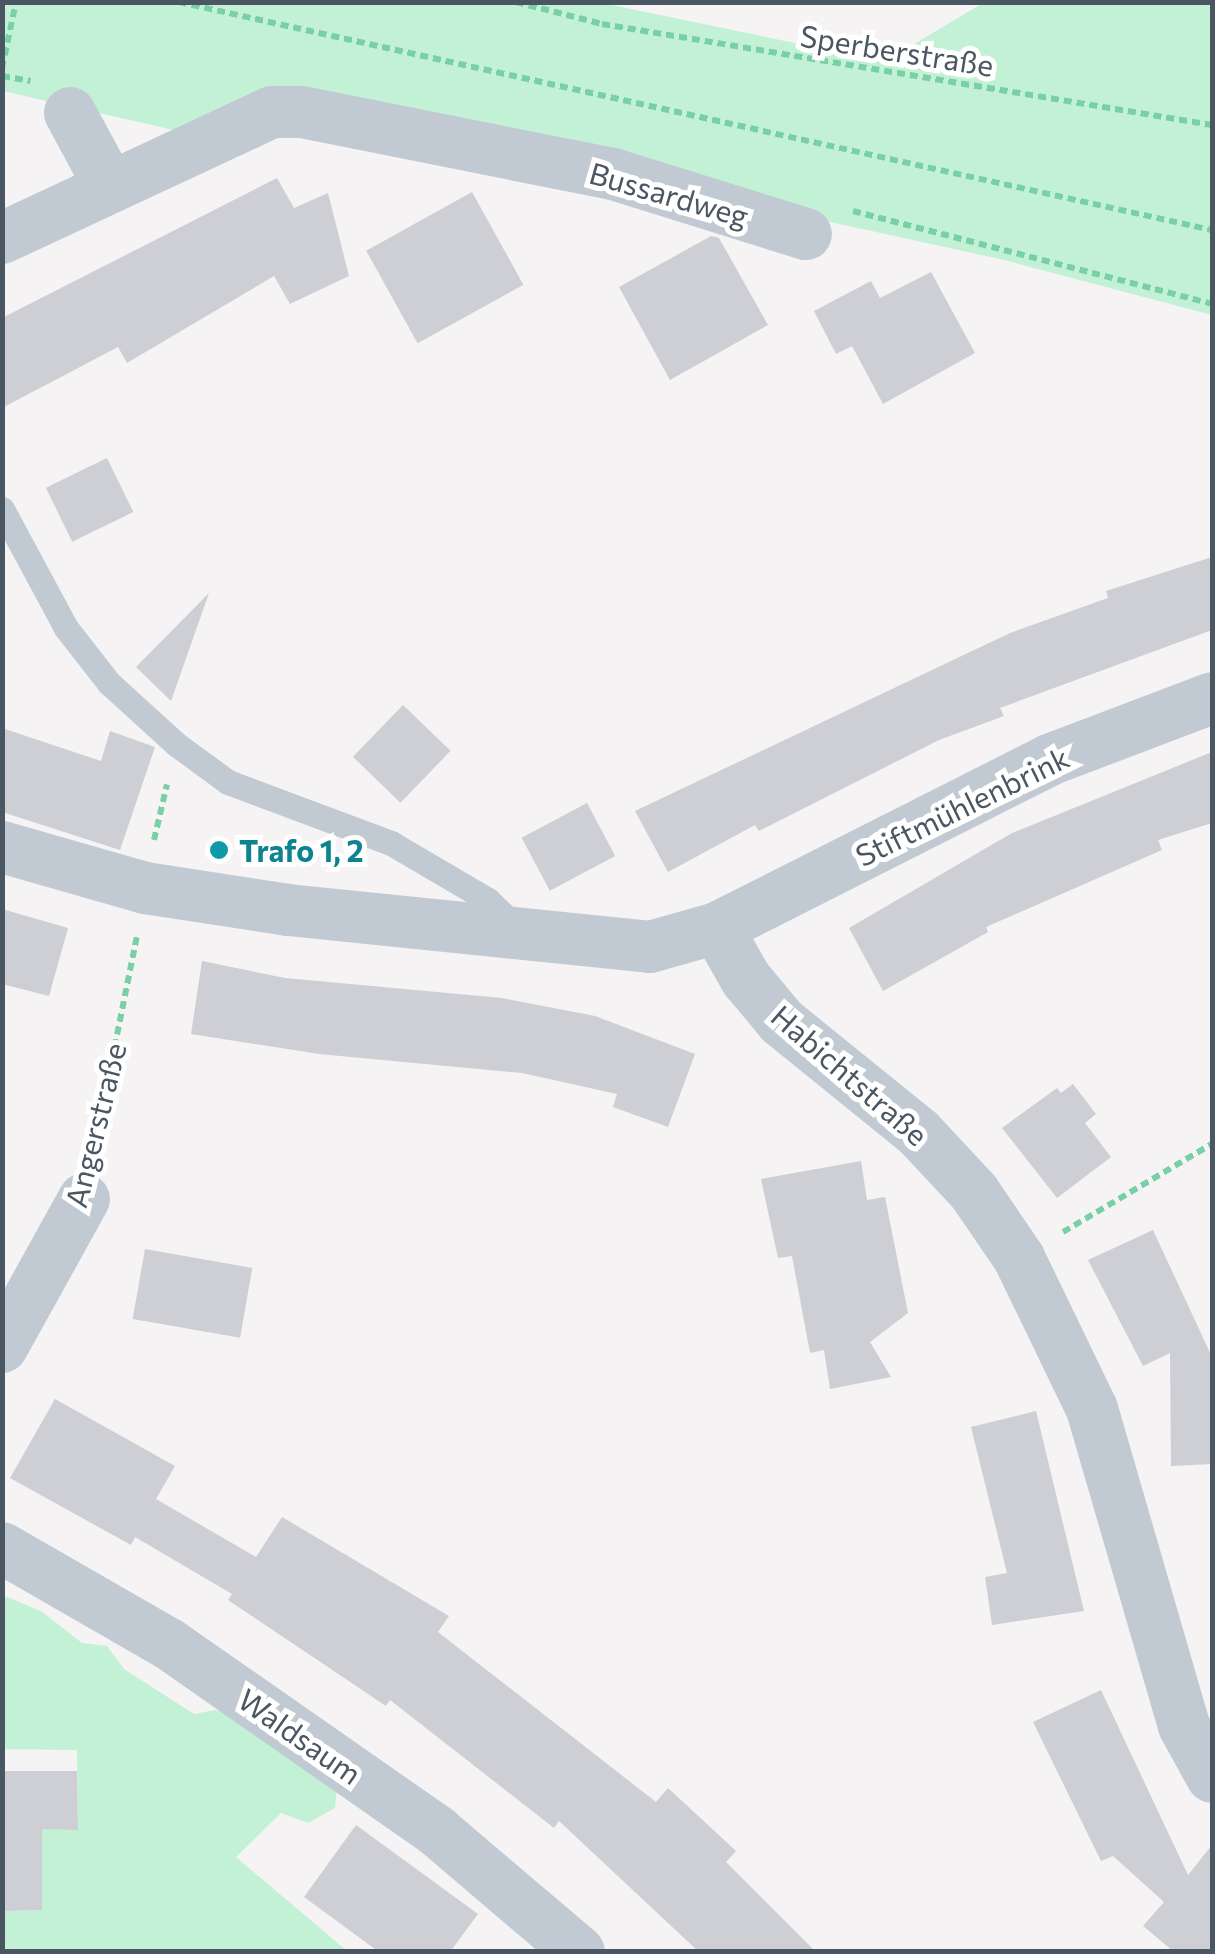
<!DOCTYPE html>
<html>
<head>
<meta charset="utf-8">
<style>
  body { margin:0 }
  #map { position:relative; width:1215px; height:1954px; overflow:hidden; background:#f5f3f3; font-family:Commissioner,sans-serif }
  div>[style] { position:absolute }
  .green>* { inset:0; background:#c3f1d5 }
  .building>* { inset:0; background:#cdcfd5; transform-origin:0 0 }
  .path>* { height:6px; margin-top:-3px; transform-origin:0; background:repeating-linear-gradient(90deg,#7ad0a6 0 8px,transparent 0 13px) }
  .lane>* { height:25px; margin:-12.5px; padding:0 12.5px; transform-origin:12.5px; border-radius:12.5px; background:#c1cad2 }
  .street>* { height:52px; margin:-26px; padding:0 26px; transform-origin:26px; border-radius:26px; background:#c1cad2 }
  .dots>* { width:28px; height:28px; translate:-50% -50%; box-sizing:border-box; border:5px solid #fff; border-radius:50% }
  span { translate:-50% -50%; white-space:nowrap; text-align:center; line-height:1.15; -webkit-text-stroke:10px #fff; paint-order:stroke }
  .street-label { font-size:30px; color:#4a5661 }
  .culture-label { font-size:30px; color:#0d838f; font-weight:700 }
  .left { translate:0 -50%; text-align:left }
  .frame { position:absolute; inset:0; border:5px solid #4a5661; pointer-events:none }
</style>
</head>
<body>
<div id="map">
  <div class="green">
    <i style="clip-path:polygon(3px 3px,602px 3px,814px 47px,894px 56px,983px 3px,1212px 3px,1212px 315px,1004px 260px,265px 98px,191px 134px,3px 91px)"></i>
    <i style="clip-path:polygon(2px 1595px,41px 1611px,82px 1643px,107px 1646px,124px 1669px,194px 1714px,215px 1710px,247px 1717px,337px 1785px,335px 1808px,308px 1823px,281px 1813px,236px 1857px,347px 1951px,3px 1951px,3px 1911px,42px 1910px,42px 1829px,78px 1829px,77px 1750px,3px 1749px)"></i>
  </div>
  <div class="building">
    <i style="clip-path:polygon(277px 178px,294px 208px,328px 193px,349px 276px,290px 304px,274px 276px,127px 363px,118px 347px,2px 408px,2px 318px)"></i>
    <i style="left:472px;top:192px;width:106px;height:121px;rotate:61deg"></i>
    <i style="clip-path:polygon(711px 236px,719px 238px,768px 325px,670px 380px,619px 287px)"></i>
    <i style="clip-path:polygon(931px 272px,975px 353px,883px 404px,852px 346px,836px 354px,814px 311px,871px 281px,880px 298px)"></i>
    <i style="left:107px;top:458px;width:60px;height:68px;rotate:64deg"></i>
    <i style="clip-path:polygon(1212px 557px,1212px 630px,1000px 708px,1004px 716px,939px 740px,759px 831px,755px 825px,668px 872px,635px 811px,1010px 633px,1108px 598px,1106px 591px)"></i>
    <i style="clip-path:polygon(209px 593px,171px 701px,136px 667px)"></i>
    <i style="left:403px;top:705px;width:66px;height:72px;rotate:44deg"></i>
    <i style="clip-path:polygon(2px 728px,101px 761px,110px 731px,155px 747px,120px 850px,2px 812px)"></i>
    <i style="clip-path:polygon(1212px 752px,1212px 823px,1158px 840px,1162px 850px,986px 927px,988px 932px,883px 991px,849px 928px,1012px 833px)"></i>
    <i style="left:587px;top:803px;width:60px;height:74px;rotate:62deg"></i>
    <i style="clip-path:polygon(2px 909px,68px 928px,49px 996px,2px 984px)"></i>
    <i style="clip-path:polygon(202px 961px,285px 978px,502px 998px,595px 1016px,695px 1054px,668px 1127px,613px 1107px,617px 1094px,522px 1073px,319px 1054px,191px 1034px)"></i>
    <i style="clip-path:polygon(1073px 1084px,1096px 1114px,1085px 1123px,1111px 1157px,1057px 1198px,1002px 1128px,1057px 1088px,1061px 1093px)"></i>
    <i style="clip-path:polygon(861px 1161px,867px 1200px,885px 1197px,908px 1313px,870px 1342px,891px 1377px,830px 1389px,824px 1350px,810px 1353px,792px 1256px,778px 1258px,761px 1179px)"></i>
    <i style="clip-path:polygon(1153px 1230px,1212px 1357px,1212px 1464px,1171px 1466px,1170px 1353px,1143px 1366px,1088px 1260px)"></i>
    <i style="left:145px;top:1249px;width:109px;height:71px;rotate:10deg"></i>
    <i style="clip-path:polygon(55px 1399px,175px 1466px,156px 1499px,256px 1557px,282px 1517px,449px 1616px,438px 1632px,656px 1802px,668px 1788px,736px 1851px,726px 1862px,816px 1952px,699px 1952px,559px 1821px,554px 1828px,390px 1700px,386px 1706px,228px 1600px,232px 1594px,135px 1537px,131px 1545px,10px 1478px)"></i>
    <i style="clip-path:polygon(1036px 1411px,1084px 1611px,992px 1625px,985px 1577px,1007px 1573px,971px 1427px)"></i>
    <i style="clip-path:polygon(1101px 1690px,1188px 1875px,1212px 1845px,1212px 1952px,1174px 1952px,1143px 1926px,1164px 1902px,1113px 1856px,1101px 1861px,1033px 1722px)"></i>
    <i style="clip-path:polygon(2px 1771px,77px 1771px,78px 1830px,42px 1829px,42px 1910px,2px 1911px)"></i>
    <i style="clip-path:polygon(356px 1825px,478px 1914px,450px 1952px,379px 1952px,304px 1897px)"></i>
  </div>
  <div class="path">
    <i style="left:179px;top:2px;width:1058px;rotate:12.45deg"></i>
    <i style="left:516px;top:2px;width:89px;rotate:14.3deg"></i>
    <i style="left:602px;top:24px;width:618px;rotate:9.4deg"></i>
    <i style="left:2px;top:68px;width:67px;rotate:-78deg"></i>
    <i style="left:2px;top:76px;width:29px;rotate:10deg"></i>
    <i style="left:853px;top:211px;width:371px;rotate:14.5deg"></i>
    <i style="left:154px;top:840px;width:57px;rotate:-76.9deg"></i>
    <i style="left:94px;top:1149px;width:217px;rotate:-78.6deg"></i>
    <i style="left:1063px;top:1232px;width:173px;rotate:-30.6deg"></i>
  </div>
  <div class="lane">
    <i style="left:2px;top:509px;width:135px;rotate:61.7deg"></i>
    <i style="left:66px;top:628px;width:70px;rotate:52deg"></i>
    <i style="left:109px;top:683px;width:91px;rotate:42.3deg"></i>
    <i style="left:176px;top:744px;width:64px;rotate:36.2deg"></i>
    <i style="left:228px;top:782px;width:174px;rotate:20.5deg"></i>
    <i style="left:391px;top:843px;width:113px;rotate:30.4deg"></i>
    <i style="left:488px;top:900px;width:39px;rotate:44deg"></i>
  </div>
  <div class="street">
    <i style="left:70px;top:113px;width:82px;rotate:61.6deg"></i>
    <i style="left:2px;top:238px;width:298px;rotate:-25deg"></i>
    <i style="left:272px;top:112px;width:30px"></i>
    <i style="left:302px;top:112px;width:317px;rotate:11.3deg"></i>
    <i style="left:613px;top:174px;width:202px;rotate:17.3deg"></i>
    <i style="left:2px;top:847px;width:149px;rotate:16deg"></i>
    <i style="left:145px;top:888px;width:145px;rotate:8.7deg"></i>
    <i style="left:288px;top:910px;width:364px;rotate:5.8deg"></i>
    <i style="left:650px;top:947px;width:70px;rotate:-15.8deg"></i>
    <i style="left:717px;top:928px;width:372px;rotate:-26.8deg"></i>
    <i style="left:1049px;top:760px;width:174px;rotate:-20.8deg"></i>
    <i style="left:717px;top:928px;width:59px;rotate:60.4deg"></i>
    <i style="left:746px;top:979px;width:56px;rotate:50.1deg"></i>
    <i style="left:782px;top:1022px;width:176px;rotate:39deg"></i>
    <i style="left:919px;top:1133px;width:81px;rotate:47deg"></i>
    <i style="left:974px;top:1192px;width:80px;rotate:55.7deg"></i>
    <i style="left:1019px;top:1258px;width:168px;rotate:64.2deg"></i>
    <i style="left:1092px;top:1409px;width:330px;rotate:73.8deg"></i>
    <i style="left:1184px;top:1726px;width:58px;rotate:61.2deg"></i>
    <i style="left:2px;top:1347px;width:169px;rotate:-61deg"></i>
    <i style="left:2px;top:1548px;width:193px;rotate:29.9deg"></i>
    <i style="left:169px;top:1644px;width:328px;rotate:34.9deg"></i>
    <i style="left:438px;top:1832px;width:185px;rotate:40.4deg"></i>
  </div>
  <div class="dots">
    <i style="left:219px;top:850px;background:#0f9aa8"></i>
  </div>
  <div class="street-label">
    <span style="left:897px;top:50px;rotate:9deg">Sperberstraße</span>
    <span style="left:669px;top:194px;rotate:16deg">Bussardweg</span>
    <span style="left:962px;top:806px;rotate:-26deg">Stiftmühlenbrink</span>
    <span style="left:850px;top:1075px;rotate:41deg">Habichtstraße</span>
    <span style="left:95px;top:1125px;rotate:-76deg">Angerstraße</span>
    <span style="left:300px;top:1736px;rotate:35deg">Waldsaum</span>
  </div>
  <div class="culture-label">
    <span class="left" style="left:239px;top:850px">Trafo 1, 2</span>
  </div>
  <div class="frame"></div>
</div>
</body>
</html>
